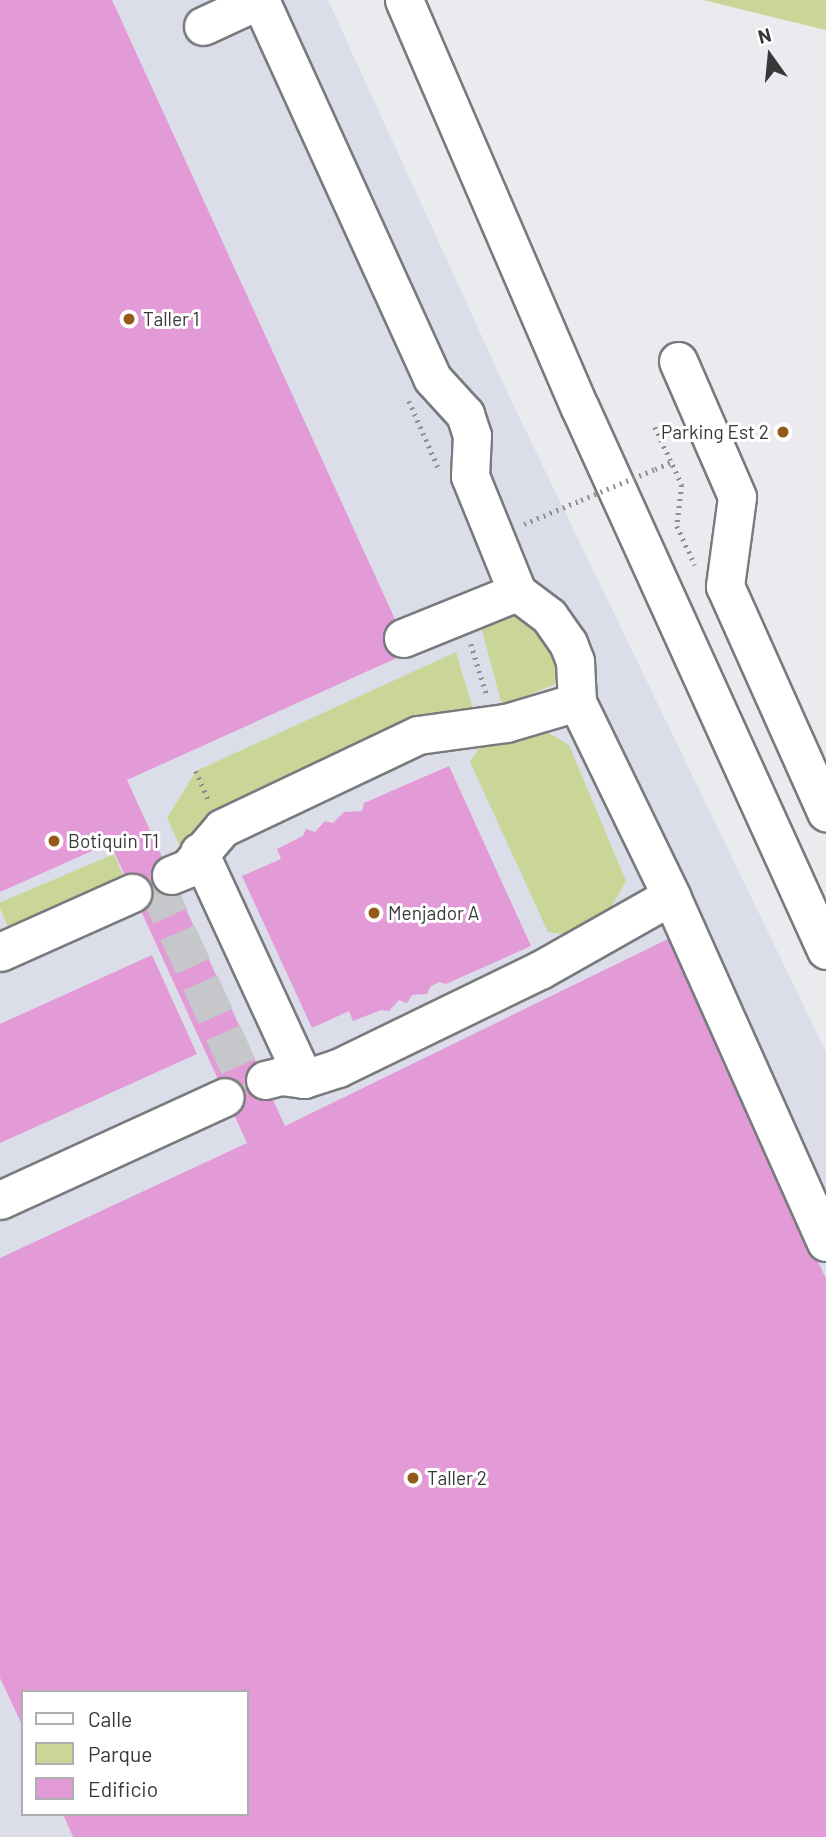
<!DOCTYPE html>
<html>
<head>
<meta charset="utf-8">
<style>
  body { margin:0 }
  #map { position:relative; width:826px; height:1837px; overflow:hidden; background:#eaebef; font-family:Barlow,sans-serif }
  div>[style] { position:absolute }
  .built>* { inset:0; background:#dbdee9 }
  .green>* { inset:0; background:#cad698; transform-origin:0 0 }
  .building>* { inset:0; background:#e29bd7 }
  .minor-tunnel>* { height:37px; margin-top:-18.5px; transform-origin:0; background:repeating-linear-gradient(90deg,#c6c7cb 0 37px,transparent 0 55px) }
  .path>* { height:4.5px; margin-top:-2.25px; transform-origin:0; background:repeating-linear-gradient(90deg,#8f8f92 0 2px,transparent 0 7px) }
  .roads { filter:drop-shadow(2px 0 #797a7e) drop-shadow(-2px 0 #797a7e) drop-shadow(0 2px #797a7e) drop-shadow(0 -2px #797a7e) }
  .minor>* { height:37px; margin:-18.5px; padding:0 18.5px; transform-origin:18.5px; border-radius:18.5px; background:#fff }
  .path-bridge>* { height:4.5px; margin-top:-2.25px; transform-origin:0; background:repeating-linear-gradient(90deg,#8f8f92 0 2px,transparent 0 7px) }
  .dots>* { width:19px; height:19px; translate:-50% -50%; box-sizing:border-box; border:4px solid #fff; border-radius:50% }
  span { translate:-50% -50%; white-space:nowrap; text-align:center; line-height:1.15; -webkit-text-stroke:6px #fff; paint-order:stroke }
  .poi-label { font-size:19px; color:#373739 }
  .left { translate:0 -50%; text-align:left }
  .right { translate:-100% -50%; text-align:right }
  .legend { position:absolute; left:21px; top:1690px; width:228px; height:126px; box-sizing:border-box; background:#fff; border:2px solid #afafb0; margin:0; padding:9px 12px; list-style:none; font-size:21px; color:#373739 }
  .legend li { display:flex; align-items:center; gap:14px; height:35px }
  .legend b { width:35px; border:2px solid #afafb0 }
  .north { position:absolute; left:735px; top:21px; width:70px; height:70px; -webkit-text-stroke:5px #fff; paint-order:stroke; rotate:345deg; font-size:19px; font-weight:700; line-height:28px; text-align:center; color:#373739 }
  .north::after { content:''; display:block; margin:auto; width:24px; height:32px; background:#373739; clip-path:polygon(50% 0,100% 100%,50% 72%,0 100%) }
</style>
</head>
<body>
<div id="map">
  <div class="built">
    <i style="clip-path:polygon(evenodd,0 0,328px 0,510px 398px,826px 1052px,826px 1837px,0 1837px,0 0,23px 1692px,247px 1692px,247px 1814px,23px 1814px,23px 1692px)"></i>
  </div>
  <div class="green">
    <i style="clip-path:polygon(703px 0,826px 0,826px 30px)"></i>
    <i style="clip-path:polygon(526px 611px,563px 668px,555px 684px,502px 706px,481px 626px,501px 613px)"></i>
    <i style="clip-path:polygon(456px 652px,473px 709px,445px 715px,186px 859px,167px 818px,196px 771px)"></i>
    <i style="clip-path:polygon(540px 728px,569px 745px,626px 881px,601px 925px,569px 935px,548px 932px,470px 762px,480px 747px)"></i>
    <i style="left:114px;top:854px;width:30px;height:126px;rotate:67deg"></i>
  </div>
  <div class="building">
    <i style="clip-path:polygon(0 0,112px 0,410px 652px,127px 780px,285px 1126px,670px 938px,826px 1279px,826px 1837px,73px 1837px,63px 1814px,247px 1814px,247px 1692px,23px 1692px,23px 1727px,0 1678px,0 1258px,247px 1143px,110px 843px,0 892px)"></i>
    <i style="clip-path:polygon(449px 766px,531px 946px,446px 984px,439px 982px,430px 987px,427px 994px,412px 995px,407px 1003px,399px 1000px,389px 1011px,381px 1010px,353px 1021px,349px 1011px,312px 1028px,242px 876px,281px 859px,277px 849px,303px 836px,306px 829px,315px 832px,325px 821px,333px 823px,344px 812px,362px 811px,364px 803px)"></i>
    <i style="clip-path:polygon(152px 955px,197px 1054px,0 1143px,0 1024px)"></i>
  </div>
  <div class="minor-tunnel">
    <i style="left:155px;top:882px;width:225px;rotate:65.6deg"></i>
  </div>
  <div class="path">
    <i style="left:409px;top:401px;width:72px;rotate:66.3deg"></i>
    <i style="left:655px;top:427px;width:64px;rotate:65deg"></i>
    <i style="left:682px;top:485px;width:41px;rotate:97deg"></i>
    <i style="left:677px;top:526px;width:43px;rotate:65.2deg"></i>
    <i style="left:655px;top:469px;width:18px;rotate:-22deg"></i>
    <i style="left:524px;top:524px;width:62px;rotate:-22.8deg"></i>
    <i style="left:471px;top:644px;width:54px;rotate:72.9deg"></i>
    <i style="left:196px;top:771px;width:34px;rotate:67deg"></i>
  </div>
  <div class="roads">
    <div class="minor">
      <i style="left:260px;top:0;width:415px;rotate:65.5deg"></i>
      <i style="left:432px;top:378px;width:49px;rotate:47.5deg"></i>
      <i style="left:465px;top:414px;width:22px;rotate:72deg"></i>
      <i style="left:472px;top:435px;width:41px;rotate:92.8deg"></i>
      <i style="left:470px;top:476px;width:125px;rotate:67.9deg"></i>
      <i style="left:517px;top:592px;width:40px;rotate:37deg"></i>
      <i style="left:549px;top:616px;width:33px;rotate:55deg"></i>
      <i style="left:568px;top:643px;width:19px;rotate:69deg"></i>
      <i style="left:575px;top:661px;width:41px;rotate:87.2deg"></i>
      <i style="left:577px;top:702px;width:216px;rotate:64.1deg"></i>
      <i style="left:671px;top:896px;width:379px;rotate:65.9deg"></i>
      <i style="left:404px;top:0;width:444px;rotate:66.7deg"></i>
      <i style="left:580px;top:408px;width:595px;rotate:65.59deg"></i>
      <i style="left:203px;top:26px;width:62px;rotate:-24.9deg"></i>
      <i style="left:678px;top:361px;width:148px;rotate:66.5deg"></i>
      <i style="left:737px;top:497px;width:90px;rotate:97.7deg"></i>
      <i style="left:725px;top:586px;width:248px;rotate:65.9deg"></i>
      <i style="left:403px;top:638px;width:123px;rotate:-22deg"></i>
      <i style="left:199px;top:852px;width:250px;rotate:65.2deg"></i>
      <i style="left:171px;top:875px;width:18px;rotate:-22deg"></i>
      <i style="left:188px;top:868px;width:52px;rotate:-49.6deg"></i>
      <i style="left:222px;top:828px;width:217px;rotate:-25.4deg"></i>
      <i style="left:418px;top:735px;width:89px;rotate:-7.8deg"></i>
      <i style="left:506px;top:723px;width:74px;rotate:-16.5deg"></i>
      <i style="left:0;top:952px;width:145px;rotate:-24.1deg"></i>
      <i style="left:265px;top:1080px;width:16px;rotate:-14deg"></i>
      <i style="left:281px;top:1076px;width:23px;rotate:7deg"></i>
      <i style="left:304px;top:1079px;width:36px;rotate:-18deg"></i>
      <i style="left:338px;top:1068px;width:225px;rotate:-25.9deg"></i>
      <i style="left:540px;top:970px;width:150px;rotate:-29.5deg"></i>
      <i style="left:0;top:1200px;width:247px;rotate:-24.6deg"></i>
    </div>
  </div>
  <div class="path-bridge">
    <i style="left:581px;top:500px;width:80px;rotate:-22.7deg"></i>
  </div>
  <div class="dots">
    <i style="left:129px;top:319px;background:#955a18"></i>
    <i style="left:783px;top:432px;background:#955a18"></i>
    <i style="left:54px;top:841px;background:#955a18"></i>
    <i style="left:374px;top:913px;background:#955a18"></i>
    <i style="left:413px;top:1478px;background:#955a18"></i>
  </div>
  <div class="poi-label">
    <span class="left" style="left:143px;top:319px">Taller 1</span>
    <span class="right" style="left:769px;top:432px">Parking Est 2</span>
    <span class="left" style="left:68px;top:841px">Botiquin T1</span>
    <span class="left" style="left:388px;top:913px">Menjador A</span>
    <span class="left" style="left:427px;top:1478px">Taller 2</span>
  </div>
  <ul class="legend">
  <li><b style="height:9px;background:#fff"></b>Calle</li>
  <li><b style="height:19px;background:#cad698"></b>Parque</li>
  <li><b style="height:19px;background:#e29bd7"></b>Edificio</li>
  </ul>
  <div class="north">N</div>
</div>
</body>
</html>
